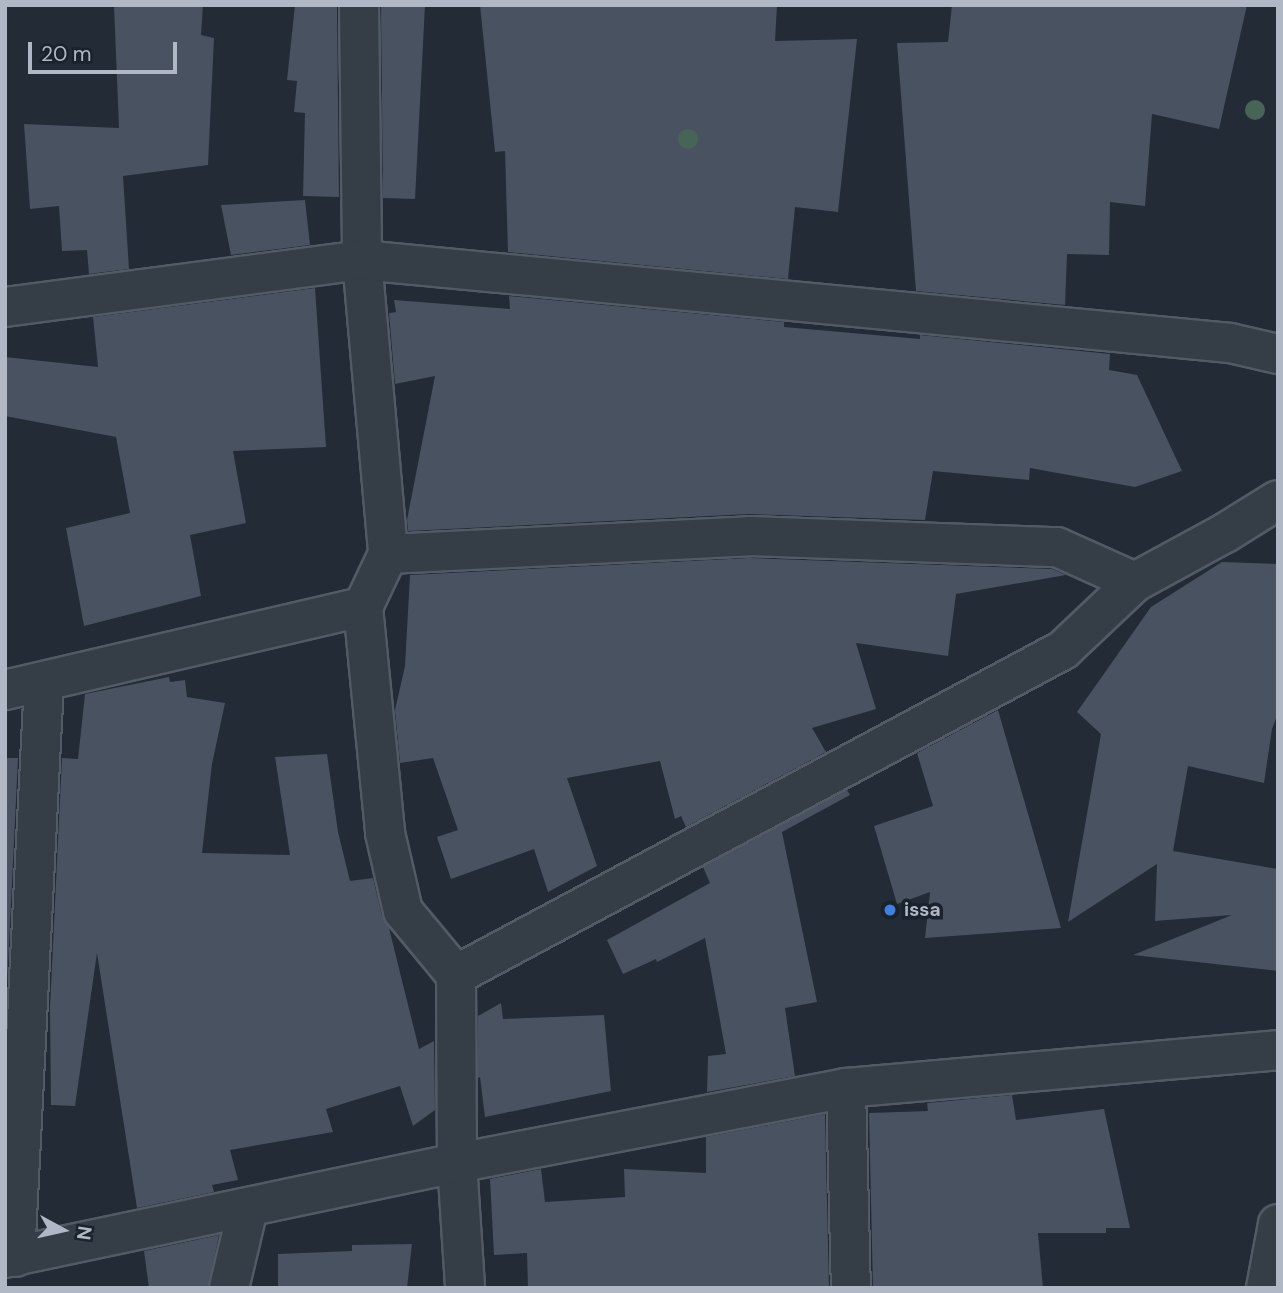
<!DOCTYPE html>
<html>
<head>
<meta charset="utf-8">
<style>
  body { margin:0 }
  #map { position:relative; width:1283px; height:1293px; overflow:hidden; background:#222b36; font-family:"DM Sans",sans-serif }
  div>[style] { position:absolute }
  .building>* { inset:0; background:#485260 }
  .roads { filter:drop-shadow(2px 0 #525b65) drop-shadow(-2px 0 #525b65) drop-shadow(0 2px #525b65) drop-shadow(0 -2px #525b65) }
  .minor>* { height:38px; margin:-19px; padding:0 19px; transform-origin:19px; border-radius:19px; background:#353d47 }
  .trees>* { width:20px; height:20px; margin:-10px; border-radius:50%; background:#486456 }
  .dots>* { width:19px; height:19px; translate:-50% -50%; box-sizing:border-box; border:4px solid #1a222c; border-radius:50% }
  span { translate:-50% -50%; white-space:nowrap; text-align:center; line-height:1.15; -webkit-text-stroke:7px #1a222c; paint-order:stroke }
  .poi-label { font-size:19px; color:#afb8c4; font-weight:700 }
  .left { translate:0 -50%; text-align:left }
  .frame { position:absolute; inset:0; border:7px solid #afb8c4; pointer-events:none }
  .north { position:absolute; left:28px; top:1195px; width:70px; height:70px; -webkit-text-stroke:5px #1a222c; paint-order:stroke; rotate:98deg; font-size:19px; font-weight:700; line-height:28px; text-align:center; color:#afb8c4 }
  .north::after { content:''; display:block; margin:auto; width:24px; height:32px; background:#afb8c4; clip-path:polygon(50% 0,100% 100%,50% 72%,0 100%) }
  .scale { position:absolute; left:28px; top:42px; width:149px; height:32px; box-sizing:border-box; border:4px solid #afb8c4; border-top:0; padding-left:9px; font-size:21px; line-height:24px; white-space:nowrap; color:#afb8c4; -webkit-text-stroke:5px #1a222c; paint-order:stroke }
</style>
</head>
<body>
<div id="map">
  <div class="building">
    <i style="clip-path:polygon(203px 5px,201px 35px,214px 38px,208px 165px,123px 176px,129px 269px,89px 274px,87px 250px,62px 251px,59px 206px,30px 209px,24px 124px,119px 128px,114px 6px)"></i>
    <i style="clip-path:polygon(295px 5px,337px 5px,339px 197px,303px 196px,305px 113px,294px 112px,297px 81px,287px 80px)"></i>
    <i style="clip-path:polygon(381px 5px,425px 5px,415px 199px,383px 198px)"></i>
    <i style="clip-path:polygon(480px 5px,777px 5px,775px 41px,857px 39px,838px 212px,795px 207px,788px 279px,508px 252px,505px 151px,495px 152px)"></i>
    <i style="clip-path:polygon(952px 5px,1247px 5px,1219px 129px,1152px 114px,1145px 206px,1110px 202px,1109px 255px,1067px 254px,1065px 305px,916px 291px,897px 43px,948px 42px)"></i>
    <i style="clip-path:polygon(305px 200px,310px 245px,231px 255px,221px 205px)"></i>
    <i style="clip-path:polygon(315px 288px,326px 447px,233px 451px,246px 523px,190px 535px,201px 596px,84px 626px,66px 528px,130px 513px,116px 437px,5px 416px,5px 357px,98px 367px,93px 317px)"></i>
    <i style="clip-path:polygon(509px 296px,784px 322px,784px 327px,920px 339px,920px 335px,1110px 354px,1109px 370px,1137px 375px,1182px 471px,1135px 487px,1030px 468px,1029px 480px,933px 471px,925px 520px,749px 514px,408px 531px,407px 520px,435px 376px,395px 384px,389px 313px,396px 312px,394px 300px,510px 309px)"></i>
    <i style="clip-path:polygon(750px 558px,1052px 569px,1066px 575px,956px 594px,948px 656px,856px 643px,876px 709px,812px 728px,826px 752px,686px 827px,681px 816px,675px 819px,660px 761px,567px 778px,597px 866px,548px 892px,534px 849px,451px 879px,437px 837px,458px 830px,433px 758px,400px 763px,395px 710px,405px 666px,410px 575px)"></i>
    <i style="clip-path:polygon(1222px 562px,1278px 564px,1278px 713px,1272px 729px,1264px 783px,1188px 766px,1173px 851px,1278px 869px,1278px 971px,1133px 955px,1232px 915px,1155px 921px,1157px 864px,1068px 922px,1101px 734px,1077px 712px,1151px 607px)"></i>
    <i style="clip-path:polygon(169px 677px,170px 682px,185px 680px,187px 697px,225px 703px,212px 764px,202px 853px,290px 855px,275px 757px,327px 754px,338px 832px,350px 881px,373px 878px,382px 916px,389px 928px,419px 1049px,434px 1041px,435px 1110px,413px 1126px,400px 1086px,326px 1109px,333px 1132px,230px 1150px,238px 1180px,212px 1185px,214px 1192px,137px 1208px,97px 953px,75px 1106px,51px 1105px,50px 1007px,62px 758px,78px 759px,85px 694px)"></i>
    <i style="clip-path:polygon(998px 710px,1061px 928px,925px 938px,930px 892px,897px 904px,874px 826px,933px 806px,917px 753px)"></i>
    <i style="clip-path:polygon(5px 758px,18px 758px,7px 987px,5px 987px)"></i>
    <i style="clip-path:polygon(847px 790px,850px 795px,782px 832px,817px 1002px,785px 1008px,795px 1076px,707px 1092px,708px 1056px,726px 1054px,705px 938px,657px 962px,656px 959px,623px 974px,607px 940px,710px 883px,703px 867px)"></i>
    <i style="clip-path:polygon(501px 1003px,503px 1019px,604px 1015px,611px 1091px,485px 1117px,480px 1077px,478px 1078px,478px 1016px)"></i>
    <i style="clip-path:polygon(1012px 1095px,1016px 1120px,1104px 1109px,1130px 1228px,1106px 1228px,1106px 1233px,1038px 1233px,1043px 1288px,873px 1288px,869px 1113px,928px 1111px,927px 1103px)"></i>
    <i style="clip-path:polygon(825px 1114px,829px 1288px,528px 1288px,527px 1253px,494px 1255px,490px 1179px,541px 1169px,545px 1202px,625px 1197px,624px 1169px,706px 1173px,706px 1137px)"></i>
    <i style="clip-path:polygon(219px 1235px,208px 1288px,149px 1288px,144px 1251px)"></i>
    <i style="clip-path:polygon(412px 1244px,407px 1288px,278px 1288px,278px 1254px,352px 1251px,352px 1245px)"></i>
  </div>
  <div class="roads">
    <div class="minor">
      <i style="left:359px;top:5px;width:255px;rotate:89.3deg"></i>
      <i style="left:362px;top:260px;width:295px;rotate:84.9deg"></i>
      <i style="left:388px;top:554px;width:59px;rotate:115.3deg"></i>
      <i style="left:363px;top:607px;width:227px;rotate:84.4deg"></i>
      <i style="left:385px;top:833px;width:80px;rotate:77deg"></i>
      <i style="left:403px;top:911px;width:83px;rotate:50.4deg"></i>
      <i style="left:456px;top:975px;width:188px;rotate:89.7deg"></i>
      <i style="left:457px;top:1163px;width:125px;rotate:86.3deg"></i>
      <i style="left:5px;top:307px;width:360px;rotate:-7.5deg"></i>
      <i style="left:362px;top:260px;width:872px;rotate:5.46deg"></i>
      <i style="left:1230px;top:343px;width:49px;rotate:12.9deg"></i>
      <i style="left:388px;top:554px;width:362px;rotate:-2.8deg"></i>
      <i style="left:750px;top:536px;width:307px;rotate:2.1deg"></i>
      <i style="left:1057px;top:547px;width:85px;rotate:24.2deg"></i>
      <i style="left:1135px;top:582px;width:102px;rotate:-28.6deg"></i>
      <i style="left:1225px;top:533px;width:62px;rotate:-31.9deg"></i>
      <i style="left:5px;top:690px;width:367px;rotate:-13.1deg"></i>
      <i style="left:456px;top:975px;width:689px;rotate:-28.17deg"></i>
      <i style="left:1063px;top:650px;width:99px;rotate:-43.4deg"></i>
      <i style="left:846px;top:1088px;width:200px;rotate:88.6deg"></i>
      <i style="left:15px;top:1257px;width:576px;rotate:-87.11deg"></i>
      <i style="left:5px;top:1258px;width:462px;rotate:-11.9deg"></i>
      <i style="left:457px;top:1163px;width:396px;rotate:-10.9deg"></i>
      <i style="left:846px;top:1088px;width:434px;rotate:-5deg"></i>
      <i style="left:229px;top:1288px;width:82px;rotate:-76.6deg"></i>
      <i style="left:1266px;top:1288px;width:65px;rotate:-79.4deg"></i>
    </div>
  </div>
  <div class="trees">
    <i style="left:1255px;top:110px"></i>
    <i style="left:688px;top:139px"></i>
  </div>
  <div class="dots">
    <i style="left:890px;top:910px;background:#3f7fe0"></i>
  </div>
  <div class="poi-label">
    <span class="left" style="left:904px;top:910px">issa</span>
  </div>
  <div class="frame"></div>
  <div class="north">N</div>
  <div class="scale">20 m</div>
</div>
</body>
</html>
